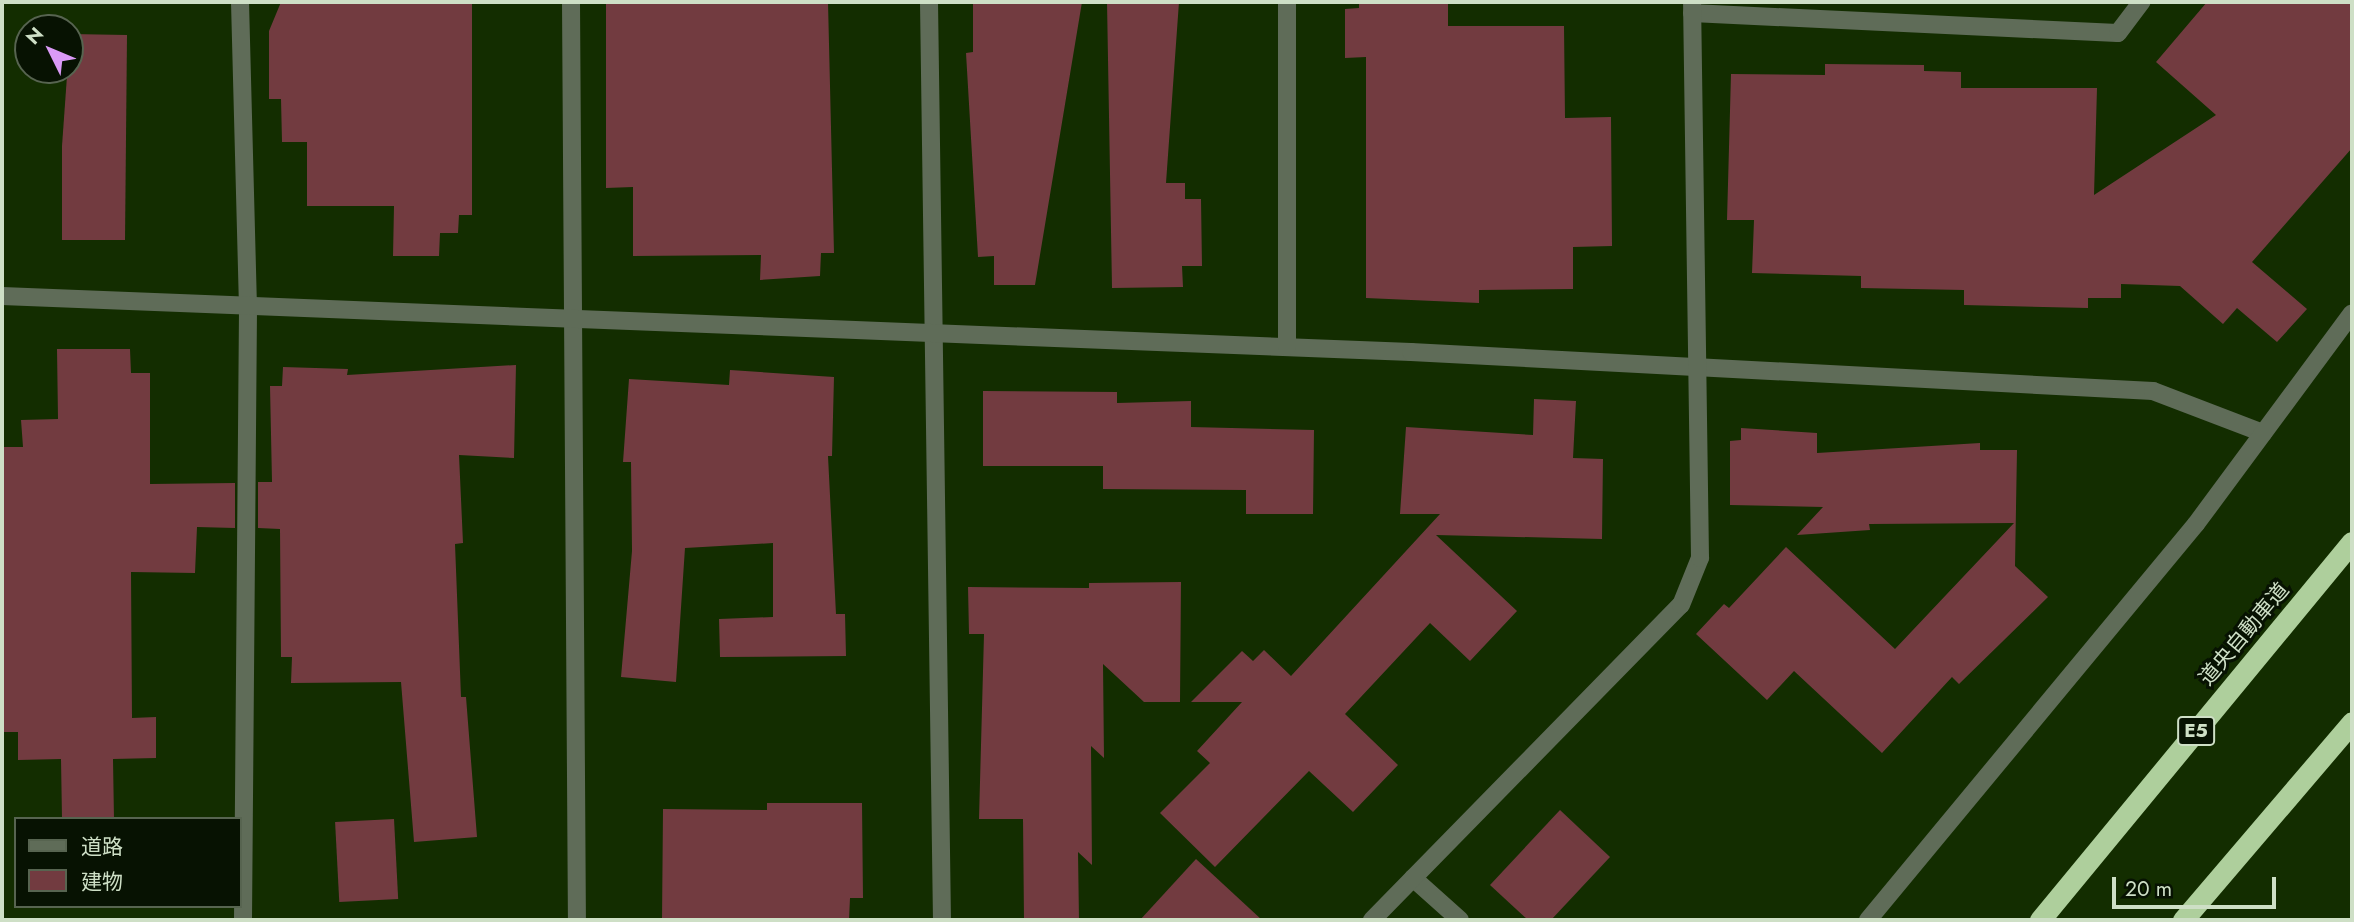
<!DOCTYPE html>
<html>
<head>
<meta charset="utf-8">
<style>
  body { margin:0 }
  #map { position:relative; width:2354px; height:922px; overflow:hidden; background:#132d00; font-family:Jost,"Noto Sans JP",sans-serif }
  div>[style] { position:absolute }
  .building>* { inset:0; background:#723b40; transform-origin:0 0 }
  .minor>* { height:18px; margin:-9px; padding:0 9px; transform-origin:9px; border-radius:9px; background:#5f6c58 }
  .highway>* { height:21px; margin:-10.5px; padding:0 10.5px; transform-origin:10.5px; border-radius:10.5px; background:#aecf9c }
  span { translate:-50% -50%; white-space:nowrap; text-align:center; line-height:1.15; -webkit-text-stroke:6px #071202; paint-order:stroke }
  .shield-label span { padding:2px 5px; background:#071202; border:2px solid; border-radius:5px; -webkit-text-stroke-width:0 }
  .shield-label { font-size:19px; color:#cedfc6; font-weight:700 }
  .street-label { font-size:21px; color:#cedfc6 }
  .frame { position:absolute; inset:0; border:4px solid #cedfc6; pointer-events:none }
  .legend { position:absolute; left:14px; top:817px; width:228px; height:91px; box-sizing:border-box; background:#071202; border:2px solid #576450; margin:0; padding:9px 12px; list-style:none; font-size:21px; color:#cedfc6 }
  .legend li { display:flex; align-items:center; gap:14px; height:35px }
  .legend b { width:35px; border:2px solid #576450 }
  .north { position:absolute; left:14px; top:14px; width:70px; height:70px; box-sizing:border-box; background:#071202; border:2px solid #576450; border-radius:50%; rotate:313deg; font-size:19px; font-weight:700; line-height:28px; text-align:center; color:#cedfc6 }
  .north::after { content:''; display:block; margin:auto; width:24px; height:32px; background:#da9af6; clip-path:polygon(50% 0,100% 100%,50% 72%,0 100%) }
  .scale { position:absolute; left:2112px; top:877px; width:164px; height:32px; box-sizing:border-box; border:4px solid #cedfc6; border-top:0; padding-left:9px; font-size:21px; line-height:24px; white-space:nowrap; color:#cedfc6; -webkit-text-stroke:5px #071202; paint-order:stroke }
</style>
</head>
<body>
<div id="map">
  <div class="building">
    <i style="clip-path:polygon(281px 2px,472px 2px,472px 215px,459px 215px,458px 233px,440px 233px,439px 256px,393px 256px,394px 206px,307px 206px,307px 142px,282px 142px,281px 99px,269px 99px,269px 31px)"></i>
    <i style="clip-path:polygon(606px 2px,828px 2px,834px 253px,821px 253px,820px 276px,760px 280px,761px 255px,633px 256px,633px 187px,606px 188px)"></i>
    <i style="clip-path:polygon(973px 2px,1082px 2px,1035px 285px,994px 285px,994px 256px,978px 257px,966px 53px,973px 52px)"></i>
    <i style="clip-path:polygon(1107px 2px,1179px 2px,1166px 183px,1185px 183px,1185px 199px,1201px 199px,1202px 266px,1182px 266px,1183px 287px,1112px 288px)"></i>
    <i style="clip-path:polygon(1359px 2px,1448px 2px,1448px 26px,1564px 26px,1565px 118px,1611px 117px,1612px 246px,1573px 247px,1573px 289px,1479px 290px,1479px 303px,1366px 298px,1366px 57px,1345px 58px,1345px 9px,1359px 8px)"></i>
    <i style="clip-path:polygon(2207px 2px,2352px 2px,2352px 148px,2252px 262px,2307px 309px,2277px 342px,2237px 308px,2223px 324px,2180px 286px,2121px 284px,2121px 298px,2088px 298px,2088px 308px,1964px 305px,1964px 290px,1861px 288px,1861px 276px,1752px 273px,1754px 220px,1727px 220px,1731px 74px,1825px 75px,1825px 64px,1924px 65px,1924px 71px,1961px 72px,1961px 88px,2097px 88px,2094px 195px,2216px 115px,2156px 62px)"></i>
    <i style="clip-path:polygon(70px 34px,127px 35px,125px 240px,62px 240px,62px 146px)"></i>
    <i style="clip-path:polygon(57px 349px,130px 349px,131px 373px,150px 373px,150px 484px,235px 483px,235px 528px,197px 527px,195px 573px,131px 572px,132px 718px,156px 717px,156px 758px,113px 759px,114px 819px,62px 819px,61px 759px,18px 760px,18px 732px,2px 732px,2px 447px,23px 447px,21px 420px,58px 419px)"></i>
    <i style="clip-path:polygon(516px 365px,514px 458px,459px 455px,463px 543px,455px 544px,461px 697px,466px 697px,477px 837px,414px 842px,401px 682px,291px 683px,292px 657px,281px 657px,280px 529px,258px 528px,258px 482px,272px 482px,270px 386px,282px 386px,283px 367px,348px 369px,347px 375px)"></i>
    <i style="clip-path:polygon(730px 370px,834px 377px,832px 456px,828px 456px,836px 614px,845px 614px,846px 656px,720px 657px,719px 619px,773px 617px,773px 543px,685px 548px,676px 682px,621px 677px,632px 551px,631px 462px,623px 462px,629px 379px,729px 385px)"></i>
    <i style="clip-path:polygon(983px 391px,1117px 392px,1117px 403px,1191px 401px,1191px 427px,1314px 430px,1313px 514px,1246px 514px,1246px 490px,1103px 489px,1103px 466px,983px 466px)"></i>
    <i style="clip-path:polygon(1534px 399px,1576px 401px,1573px 458px,1603px 459px,1602px 539px,1436px 535px,1517px 611px,1470px 661px,1430px 623px,1345px 714px,1398px 765px,1353px 812px,1309px 771px,1215px 867px,1160px 813px,1210px 763px,1197px 751px,1242px 702px,1191px 702px,1242px 651px,1253px 661px,1264px 650px,1291px 676px,1440px 514px,1400px 514px,1406px 427px,1533px 435px)"></i>
    <i style="clip-path:polygon(1741px 428px,1817px 433px,1817px 453px,1980px 443px,1980px 450px,2017px 450px,2015px 566px,2048px 597px,1959px 684px,1952px 677px,1882px 753px,1794px 671px,1767px 700px,1696px 634px,1724px 604px,1729px 608px,1786px 547px,1895px 649px,2014px 523px,1869px 524px,1870px 530px,1797px 535px,1823px 507px,1730px 505px,1730px 441px,1741px 440px)"></i>
    <i style="clip-path:polygon(1181px 582px,1180px 702px,1144px 702px,1103px 664px,1104px 758px,1091px 746px,1092px 865px,1078px 852px,1079px 920px,1024px 920px,1023px 819px,979px 819px,984px 634px,969px 634px,968px 587px,1089px 588px,1089px 583px)"></i>
    <i style="clip-path:polygon(767px 803px,862px 803px,863px 898px,850px 898px,849px 920px,662px 920px,663px 809px,767px 810px)"></i>
    <i style="clip-path:polygon(1560px 810px,1610px 857px,1551px 920px,1528px 920px,1490px 885px)"></i>
    <i style="left:394px;top:819px;width:80px;height:59px;rotate:87deg"></i>
    <i style="clip-path:polygon(1196px 859px,1262px 920px,1140px 920px)"></i>
  </div>
  <div class="minor">
    <i style="left:240px;top:2px;width:307px;rotate:88.5deg"></i>
    <i style="left:248px;top:309px;width:611px;rotate:90.47deg"></i>
    <i style="left:571px;top:2px;width:918px;rotate:89.63deg"></i>
    <i style="left:929px;top:2px;width:918px;rotate:89.19deg"></i>
    <i style="left:1692px;top:13px;width:426px;rotate:2.7deg"></i>
    <i style="left:2118px;top:33px;width:39px;rotate:-53deg"></i>
    <i style="left:2px;top:296px;width:1410px;rotate:2.28deg"></i>
    <i style="left:1411px;top:352px;width:743px;rotate:3.01deg"></i>
    <i style="left:2153px;top:391px;width:118px;rotate:20.9deg"></i>
    <i style="left:1287px;top:347px;width:345px;rotate:-90deg"></i>
    <i style="left:1413px;top:878px;width:63px;rotate:41.8deg"></i>
    <i style="left:1372px;top:920px;width:441px;rotate:-45.6deg"></i>
    <i style="left:1681px;top:605px;width:51px;rotate:-68deg"></i>
    <i style="left:1700px;top:558px;width:556px;rotate:-90.82deg"></i>
    <i style="left:1868px;top:920px;width:514px;rotate:-50.37deg"></i>
    <i style="left:2196px;top:524px;width:262px;rotate:-53.5deg"></i>
  </div>
  <div class="highway">
    <i style="left:2040px;top:920px;width:490px;rotate:-50.5deg"></i>
    <i style="left:2183px;top:920px;width:260px;rotate:-49.5deg"></i>
  </div>
  <div class="shield-label">
    <span style="left:2196px;top:731px">E5</span>
  </div>
  <div class="street-label">
    <span style="left:2244px;top:634px;rotate:-50deg">道央自動車道</span>
  </div>
  <div class="frame"></div>
  <ul class="legend">
  <li><b style="height:9px;background:#5f6c58"></b>道路</li>
  <li><b style="height:19px;background:#723b40"></b>建物</li>
  </ul>
  <div class="north">N</div>
  <div class="scale">20 m</div>
</div>
</body>
</html>
